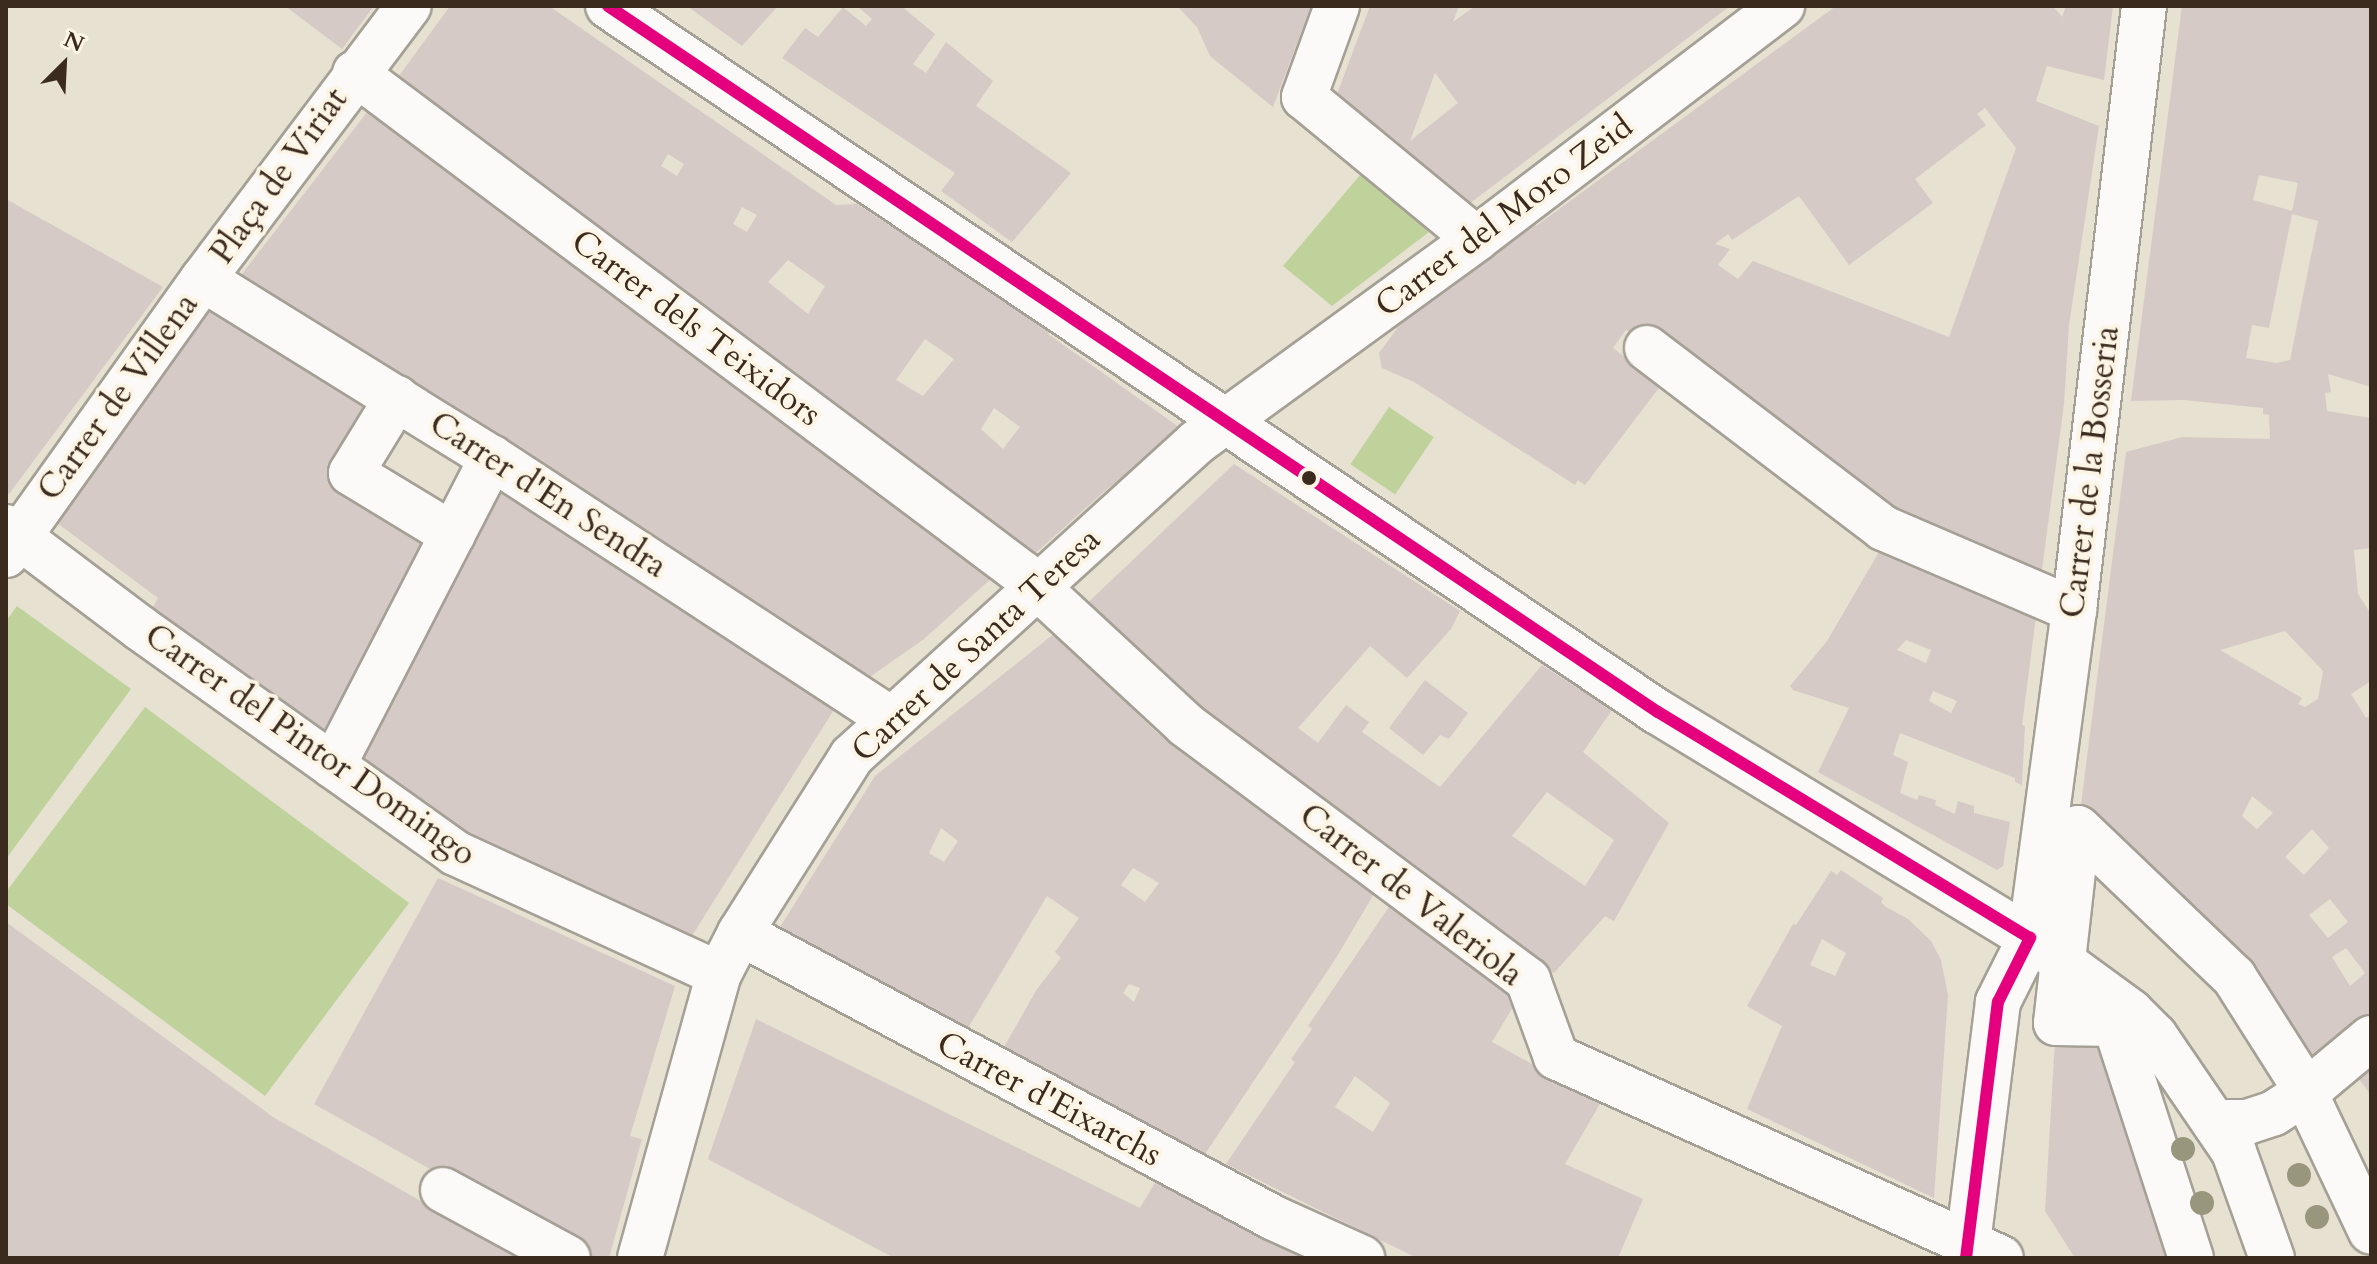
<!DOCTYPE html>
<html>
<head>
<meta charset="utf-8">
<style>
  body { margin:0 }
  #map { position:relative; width:2377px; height:1264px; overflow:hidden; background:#e6e1d1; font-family:Cardo,serif }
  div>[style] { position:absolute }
  .green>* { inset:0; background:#c0d29c; transform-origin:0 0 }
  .building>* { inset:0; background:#d6cac7 }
  .roads { filter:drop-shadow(2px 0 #a5a095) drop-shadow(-2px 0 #a5a095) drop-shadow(0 2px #a5a095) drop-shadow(0 -2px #a5a095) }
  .pedestrian>* { height:44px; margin:-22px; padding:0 22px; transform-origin:22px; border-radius:22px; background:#fbfaf8 }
  .minor>* { height:44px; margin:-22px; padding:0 22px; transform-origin:22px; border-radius:22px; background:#fbfaf8 }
  .bus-1>* { height:12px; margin:-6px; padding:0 6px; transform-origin:6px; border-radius:6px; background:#e5007d }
  .trees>* { width:24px; height:24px; margin:-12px; border-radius:50%; background:#98967c }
  .dots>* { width:22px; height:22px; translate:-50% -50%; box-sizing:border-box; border:4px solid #fcf5e5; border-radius:50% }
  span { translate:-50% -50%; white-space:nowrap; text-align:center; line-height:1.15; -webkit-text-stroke:8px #fcf5e5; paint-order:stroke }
  .street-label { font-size:34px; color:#3b2a1e }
  .frame { position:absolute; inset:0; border:8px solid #3b2a1e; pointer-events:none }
  .north { position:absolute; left:24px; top:24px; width:80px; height:80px; -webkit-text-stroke:6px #fcf5e5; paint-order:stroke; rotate:24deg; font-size:22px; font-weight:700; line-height:32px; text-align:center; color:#3b2a1e }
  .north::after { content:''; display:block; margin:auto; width:28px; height:36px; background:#3b2a1e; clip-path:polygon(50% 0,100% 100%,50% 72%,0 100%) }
</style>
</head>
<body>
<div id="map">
  <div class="green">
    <i style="clip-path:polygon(1361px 174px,1429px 232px,1332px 306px,1283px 266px)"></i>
    <i style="left:1389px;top:407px;width:54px;height:69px;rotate:34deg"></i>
    <i style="clip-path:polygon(17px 606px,131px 689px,6px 859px,6px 621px)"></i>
    <i style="clip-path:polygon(145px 707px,409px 903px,265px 1096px,6px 904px,6px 892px)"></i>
  </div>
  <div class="building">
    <i style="clip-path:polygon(285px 6px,374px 6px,342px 49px)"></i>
    <i style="clip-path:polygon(evenodd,450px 6px,549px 6px,836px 205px,857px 204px,1051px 330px,1048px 334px,1183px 430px,1106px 490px,1031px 557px,396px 80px,450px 6px,668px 154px,684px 164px,677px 176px,661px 166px,668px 154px,450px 6px,742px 207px,757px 215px,747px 232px,733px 224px,742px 207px,450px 6px,788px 260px,825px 286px,808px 314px,768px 282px,788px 260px,450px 6px,925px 339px,954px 359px,923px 396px,896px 380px,925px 339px,450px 6px,994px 408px,1020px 427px,1003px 449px,981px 429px,994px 408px)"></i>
    <i style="clip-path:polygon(687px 6px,778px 6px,742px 46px)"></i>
    <i style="clip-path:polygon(857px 6px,901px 6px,935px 34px,913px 64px,926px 73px,946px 42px,993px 81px,976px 106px,1071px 173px,1012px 242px,941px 191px,955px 173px,782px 58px,805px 28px,818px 37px,843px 7px,866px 26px,872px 19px)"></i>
    <i style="clip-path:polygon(1177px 6px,1311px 6px,1273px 107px,1210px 56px,1197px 27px)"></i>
    <i style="clip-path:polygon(evenodd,1370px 6px,1459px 6px,1453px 22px,1475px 6px,1730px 6px,1469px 204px,1337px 94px,1370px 6px,1435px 73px,1458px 103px,1410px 141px,1435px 73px)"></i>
    <i style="clip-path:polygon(evenodd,1836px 6px,2053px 6px,2062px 17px,2066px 6px,2113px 6px,2104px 80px,2047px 66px,2036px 101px,2099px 126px,2069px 325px,2064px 404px,2041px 577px,1890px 515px,1713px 382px,1626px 330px,1613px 348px,1662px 384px,1585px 485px,1578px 480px,1575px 485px,1414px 382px,1382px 368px,1379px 353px,1410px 311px,1531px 220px,1536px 226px,1836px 6px,1985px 108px,2016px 148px,1949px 337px,1753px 261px,1738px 279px,1718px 265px,1730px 249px,1715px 244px,1728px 234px,1732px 240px,1799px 196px,1849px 265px,1933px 203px,1915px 179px,1986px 125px,1977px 114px,1985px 108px)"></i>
    <i style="clip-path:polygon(evenodd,2182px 6px,2371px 6px,2371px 387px,2328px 374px,2331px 392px,2325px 393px,2327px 411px,2371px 418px,2371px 548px,2354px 550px,2358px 594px,2371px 614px,2371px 681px,2351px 694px,2366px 718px,2371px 715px,2371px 1019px,2298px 1078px,2078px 828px,2126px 452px,2182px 437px,2270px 439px,2269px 415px,2263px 414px,2263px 408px,2183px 400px,2131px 401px,2182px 6px,2259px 175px,2298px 183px,2292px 211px,2253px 200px,2259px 175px,2182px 6px,2292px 214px,2318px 221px,2290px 360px,2276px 363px,2246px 358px,2252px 325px,2269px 328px,2292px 214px,2182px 6px,2285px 631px,2323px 671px,2318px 699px,2305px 707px,2298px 704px,2302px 698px,2220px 650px,2285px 631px,2182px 6px,2252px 796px,2273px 813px,2257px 829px,2242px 816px,2252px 796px,2182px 6px,2312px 829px,2329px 848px,2304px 875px,2285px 857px,2312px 829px,2182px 6px,2330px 899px,2348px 922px,2328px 938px,2309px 915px,2330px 899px,2182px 6px,2346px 948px,2365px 973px,2350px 986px,2332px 957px,2346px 948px)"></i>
    <i style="clip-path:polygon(371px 107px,736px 373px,965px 560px,993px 577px,924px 639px,864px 681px,238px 279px)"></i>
    <i style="clip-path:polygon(6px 199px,163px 287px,9px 494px,6px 492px)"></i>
    <i style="clip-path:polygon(210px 308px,377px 407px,332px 481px,439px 546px,334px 741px,150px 612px,158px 598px,53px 520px)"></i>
    <i style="clip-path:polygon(evenodd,1234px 464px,1460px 611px,1451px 629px,1407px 678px,1370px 646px,1298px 728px,1318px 743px,1346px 705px,1369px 722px,1362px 732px,1440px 787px,1542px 665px,1612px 710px,1583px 752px,1669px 823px,1614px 921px,1605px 916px,1554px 973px,1381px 858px,1079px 611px,1234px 464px,1547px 792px,1614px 840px,1585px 886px,1512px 836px,1547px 792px)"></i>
    <i style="clip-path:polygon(495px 475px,835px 708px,690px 939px,480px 841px,353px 754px)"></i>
    <i style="clip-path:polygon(evenodd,1879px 552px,2037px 609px,2022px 725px,2025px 726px,2022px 785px,2015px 782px,2015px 778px,1900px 733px,1893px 755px,1908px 762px,1900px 793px,1917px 800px,1919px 795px,1936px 800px,1935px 805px,1955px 814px,1958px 801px,1974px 806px,1974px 813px,2010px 822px,2003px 866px,1997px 870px,1818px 772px,1849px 708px,1793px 690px,1790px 686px,1827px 641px,1879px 552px,1906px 640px,1931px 650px,1926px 663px,1897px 650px,1906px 640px,1879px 552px,1933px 691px,1957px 701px,1951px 713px,1929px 701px,1933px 691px)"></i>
    <i style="clip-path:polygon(evenodd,1055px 633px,1156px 732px,1378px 887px,1336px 958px,1205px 1154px,1004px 1047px,1037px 989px,1061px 958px,1055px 952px,1079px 918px,1047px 896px,968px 1028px,780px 927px,875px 776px,1055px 633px,941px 828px,958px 841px,944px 862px,929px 853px,941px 828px,1055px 633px,1133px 868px,1159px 883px,1145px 902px,1121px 885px,1133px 868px,1055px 633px,1129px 984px,1140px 988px,1134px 1002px,1123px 993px,1129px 984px)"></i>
    <i style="clip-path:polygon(1425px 680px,1468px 713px,1449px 739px,1440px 735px,1423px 755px,1389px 728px)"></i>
    <i style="clip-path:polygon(evenodd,1841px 870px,1883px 898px,1881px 902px,1886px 907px,1908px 919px,1931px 941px,1941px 960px,1948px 995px,1934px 1198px,1747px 1109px,1782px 1026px,1747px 1006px,1793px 924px,1796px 925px,1831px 871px,1837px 875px,1841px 870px,1822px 939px,1846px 953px,1835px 976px,1810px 965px,1822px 939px)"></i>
    <i style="clip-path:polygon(438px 878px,675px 986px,630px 1136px,642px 1139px,609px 1258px,589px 1258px,314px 1104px)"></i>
    <i style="clip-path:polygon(evenodd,1397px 895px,1526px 985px,1492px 1042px,1601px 1102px,1565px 1164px,1643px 1199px,1618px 1258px,1417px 1258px,1226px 1164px,1295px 1062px,1291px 1059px,1312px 1029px,1308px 1026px,1397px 895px,1355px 1076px,1390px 1103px,1373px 1132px,1335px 1107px,1355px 1076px)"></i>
    <i style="clip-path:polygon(6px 922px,273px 1117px,521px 1258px,6px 1258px)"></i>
    <i style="clip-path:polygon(756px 1019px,1140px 1208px,1160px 1174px,1334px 1258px,894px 1258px,708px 1159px)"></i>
    <i style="clip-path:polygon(2056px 1023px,2115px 1024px,2191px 1258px,2075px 1258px,2045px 1211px)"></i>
    <i style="clip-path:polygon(2371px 1068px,2371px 1095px,2358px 1078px)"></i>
  </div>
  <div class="roads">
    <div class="pedestrian">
      <i style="left:1337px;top:6px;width:97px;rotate:109.9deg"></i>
      <i style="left:1304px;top:97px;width:223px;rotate:39.5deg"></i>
      <i style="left:2144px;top:6px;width:608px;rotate:96.61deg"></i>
      <i style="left:2074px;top:610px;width:331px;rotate:97.6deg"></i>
      <i style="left:2030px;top:938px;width:125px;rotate:36.2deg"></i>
      <i style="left:2131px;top:1012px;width:34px;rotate:45deg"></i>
      <i style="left:2155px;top:1036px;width:140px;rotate:55.7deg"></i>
      <i style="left:2234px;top:1152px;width:113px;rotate:70.3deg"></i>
      <i style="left:355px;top:73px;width:834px;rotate:36.86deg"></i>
      <i style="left:1022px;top:573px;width:224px;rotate:42.8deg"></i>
      <i style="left:1186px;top:725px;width:427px;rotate:36.7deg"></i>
      <i style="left:1528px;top:980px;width:82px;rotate:70deg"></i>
      <i style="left:1556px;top:1057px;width:488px;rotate:24.3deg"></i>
      <i style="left:203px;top:279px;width:340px;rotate:31.8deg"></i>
      <i style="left:492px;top:458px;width:475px;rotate:33.2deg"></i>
      <i style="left:1647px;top:348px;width:297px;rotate:37.3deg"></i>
      <i style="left:1883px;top:528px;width:208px;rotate:23.2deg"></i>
      <i style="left:397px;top:398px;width:88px;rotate:121.5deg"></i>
      <i style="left:351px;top:473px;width:119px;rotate:31.3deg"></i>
      <i style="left:6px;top:555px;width:339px;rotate:-54.5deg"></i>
      <i style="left:203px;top:279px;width:342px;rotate:-53deg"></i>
      <i style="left:333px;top:766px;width:347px;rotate:-62.7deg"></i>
      <i style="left:740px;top:933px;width:605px;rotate:28.09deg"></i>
      <i style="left:1274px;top:1218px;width:97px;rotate:24.4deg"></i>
      <i style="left:443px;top:1190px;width:142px;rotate:28.5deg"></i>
      <i style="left:2191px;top:1258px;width:246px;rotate:-108deg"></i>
      <i style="left:2115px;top:1024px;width:59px;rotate:-179deg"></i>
      <i style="left:2056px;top:1023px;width:196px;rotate:-83.6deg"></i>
      <i style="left:2078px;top:828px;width:216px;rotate:43.7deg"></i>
      <i style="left:2234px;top:977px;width:120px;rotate:57.6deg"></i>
      <i style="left:2298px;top:1078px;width:170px;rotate:64.6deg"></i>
    </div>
    <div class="minor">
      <i style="left:608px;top:6px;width:1265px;rotate:33.92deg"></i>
      <i style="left:1658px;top:712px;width:435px;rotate:31.3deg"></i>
      <i style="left:2030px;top:938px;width:72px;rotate:116.6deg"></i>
      <i style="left:1998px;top:1002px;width:258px;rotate:97.1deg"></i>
      <i style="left:6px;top:527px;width:168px;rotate:37deg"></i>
      <i style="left:140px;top:628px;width:387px;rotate:35.5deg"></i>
      <i style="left:455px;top:853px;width:290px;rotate:24.6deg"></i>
      <i style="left:2228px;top:1122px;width:19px"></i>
      <i style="left:2247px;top:1122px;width:28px;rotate:-18deg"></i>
      <i style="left:2274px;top:1113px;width:37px;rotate:-33deg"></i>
      <i style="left:2305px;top:1093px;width:86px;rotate:-39.8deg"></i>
      <i style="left:640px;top:1258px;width:295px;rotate:-74.5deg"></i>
      <i style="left:719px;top:974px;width:46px;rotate:-62.9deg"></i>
      <i style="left:740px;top:933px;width:209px;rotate:-57.7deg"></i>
      <i style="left:852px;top:756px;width:466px;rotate:-42.3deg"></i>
      <i style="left:1197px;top:442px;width:345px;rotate:-36deg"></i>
      <i style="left:1476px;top:239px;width:385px;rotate:-37.3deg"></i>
    </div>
  </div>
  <div class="bus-1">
    <i style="left:608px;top:6px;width:1265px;rotate:33.92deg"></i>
    <i style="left:1658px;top:712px;width:435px;rotate:31.3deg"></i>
    <i style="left:1966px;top:1258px;width:258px;rotate:-82.9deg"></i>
    <i style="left:1998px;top:1002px;width:72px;rotate:-63.4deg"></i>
  </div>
  <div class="trees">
    <i style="left:2183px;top:1149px"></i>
    <i style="left:2299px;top:1175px"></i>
    <i style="left:2202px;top:1203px"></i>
    <i style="left:2317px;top:1217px"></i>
  </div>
  <div class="dots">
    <i style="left:1309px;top:478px;background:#3b2a1e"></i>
  </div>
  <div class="street-label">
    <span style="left:279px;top:176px;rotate:-54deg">Plaça de Viriat</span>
    <span style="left:1504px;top:216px;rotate:-37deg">Carrer del Moro Zeid</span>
    <span style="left:696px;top:328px;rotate:37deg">Carrer dels Teixidors</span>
    <span style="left:118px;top:397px;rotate:-54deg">Carrer de Villena</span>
    <span style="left:2090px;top:472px;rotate:-83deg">Carrer de la Bosseria</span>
    <span style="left:548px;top:495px;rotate:33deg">Carrer d'En Sendra</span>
    <span style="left:976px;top:645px;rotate:-43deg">Carrer de Santa Teresa</span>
    <span style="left:310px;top:745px;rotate:35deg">Carrer del Pintor Domingo</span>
    <span style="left:1411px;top:895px;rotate:38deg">Carrer de Valeriola</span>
    <span style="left:1049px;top:1099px;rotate:28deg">Carrer d'Eixarchs</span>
  </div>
  <div class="frame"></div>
  <div class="north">N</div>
</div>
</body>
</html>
